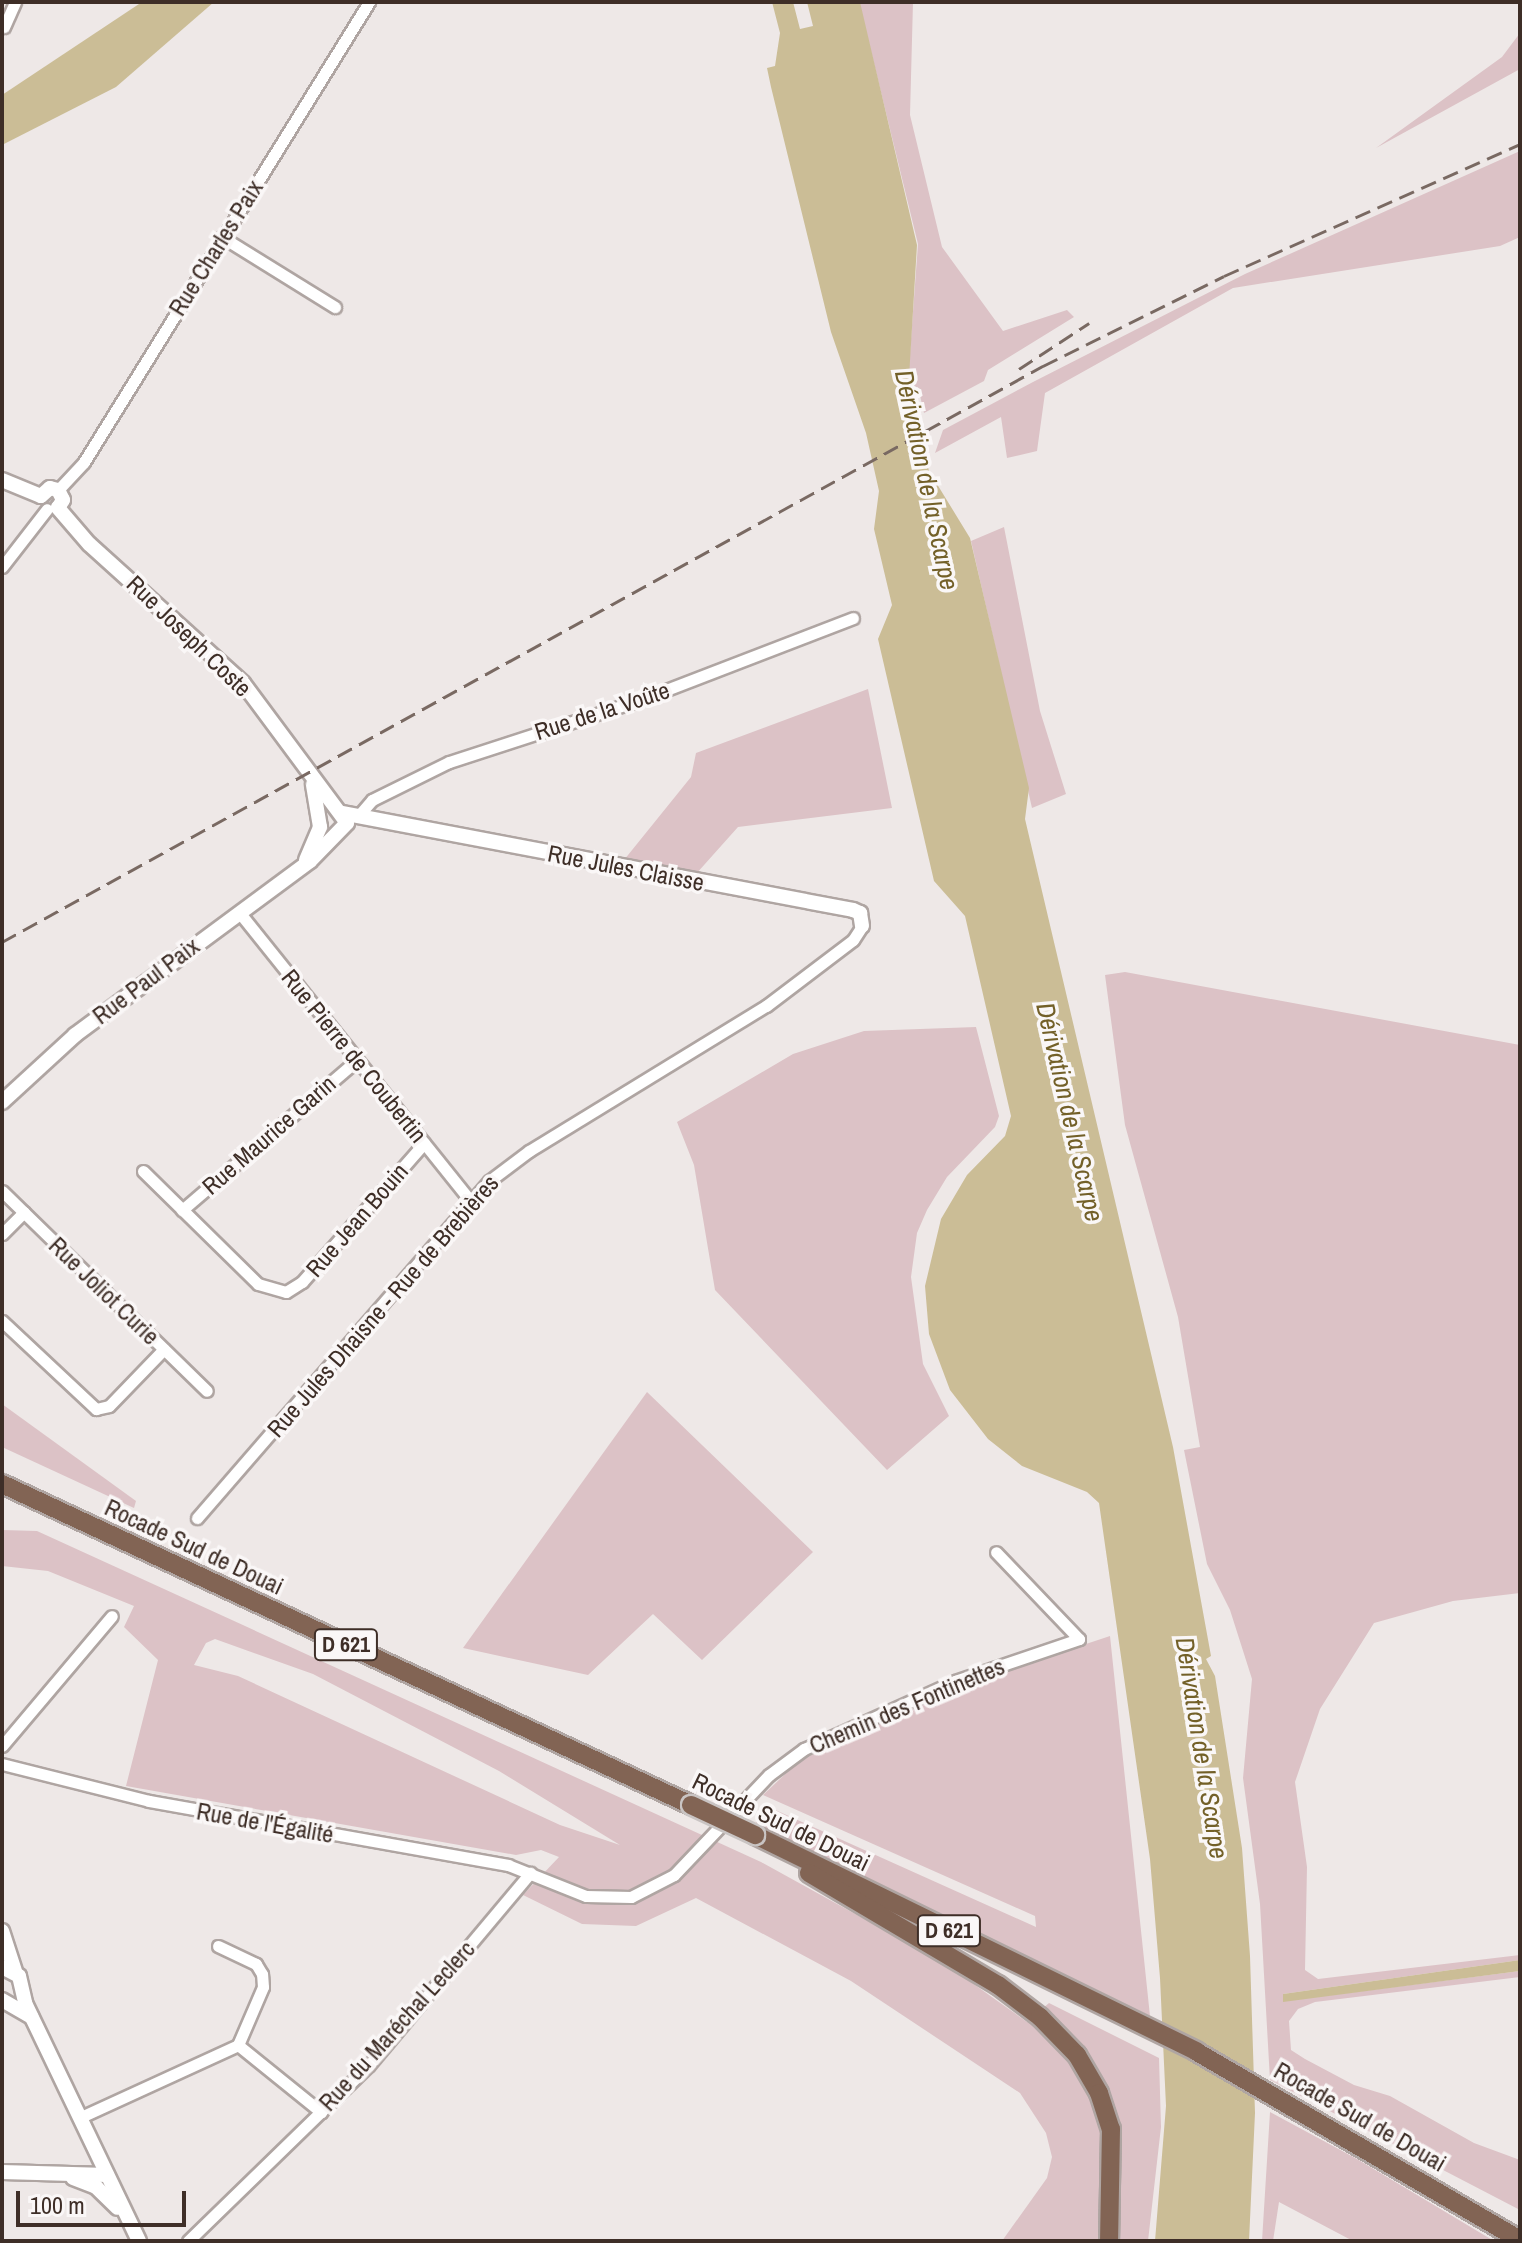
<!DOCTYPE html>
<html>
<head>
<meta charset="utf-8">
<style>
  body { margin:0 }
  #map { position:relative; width:1522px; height:2243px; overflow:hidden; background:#eee8e7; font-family:"Archivo Narrow",sans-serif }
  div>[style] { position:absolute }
  .green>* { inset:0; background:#dcc2c6 }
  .water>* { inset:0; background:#cbbd96 }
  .roads { filter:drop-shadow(2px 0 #afa5a2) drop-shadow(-2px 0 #afa5a2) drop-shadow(0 2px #afa5a2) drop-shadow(0 -2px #afa5a2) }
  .minor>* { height:11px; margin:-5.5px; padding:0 5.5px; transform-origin:5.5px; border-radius:5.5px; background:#fff }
  .tertiary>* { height:14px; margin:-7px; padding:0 7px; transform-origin:7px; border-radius:7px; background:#fff }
  .trunk>* { height:18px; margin:-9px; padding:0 9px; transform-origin:9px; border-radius:9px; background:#826454 }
  .rail>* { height:3px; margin-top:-1.5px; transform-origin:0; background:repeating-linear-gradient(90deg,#796962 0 16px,transparent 0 24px) }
  .bridges { filter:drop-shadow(2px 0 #c9c4c3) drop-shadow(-2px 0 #c9c4c3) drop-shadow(0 2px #c9c4c3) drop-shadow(0 -2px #c9c4c3) }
  .trunk-bridge>* { height:18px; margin:-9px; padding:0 9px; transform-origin:9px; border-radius:9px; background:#826454 }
  span { translate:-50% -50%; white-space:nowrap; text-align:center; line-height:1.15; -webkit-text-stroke:7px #faf7f7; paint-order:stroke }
  .shield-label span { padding:2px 6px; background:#faf7f7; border:2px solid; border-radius:6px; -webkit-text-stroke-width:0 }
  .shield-label { font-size:22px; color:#3e2e27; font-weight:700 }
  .street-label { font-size:24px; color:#3e2e27 }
  .water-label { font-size:26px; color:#736028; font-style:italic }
  .frame { position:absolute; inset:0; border:4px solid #3e2e27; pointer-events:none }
  .scale { position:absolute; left:16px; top:2191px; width:170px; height:36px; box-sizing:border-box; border:4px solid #3e2e27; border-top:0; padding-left:10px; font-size:24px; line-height:28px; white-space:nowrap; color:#3e2e27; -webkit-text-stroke:6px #faf7f7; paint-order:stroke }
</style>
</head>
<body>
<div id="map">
  <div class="green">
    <i style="clip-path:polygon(859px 2px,913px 2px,910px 115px,942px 247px,1003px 331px,1067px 310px,1074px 317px,988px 370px,984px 381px,924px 413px,918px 387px,907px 393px,918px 244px)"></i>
    <i style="clip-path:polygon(1520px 33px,1520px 69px,1376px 148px,1502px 57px)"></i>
    <i style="clip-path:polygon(1520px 151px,1520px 237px,1500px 246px,1233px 288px,1045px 393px,1037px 451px,1007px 458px,1001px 417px,935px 453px,943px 430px,1033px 382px,1245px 274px)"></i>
    <i style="clip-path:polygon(1004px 527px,1040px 711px,1066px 794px,1032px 808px,971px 541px)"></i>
    <i style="clip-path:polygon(868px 689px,892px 808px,738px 827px,696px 874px,624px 860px,691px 777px,696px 753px)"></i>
    <i style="clip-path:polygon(1125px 972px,1520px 1045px,1520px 1593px,1453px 1601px,1374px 1623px,1320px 1709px,1295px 1782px,1307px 1867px,1305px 1970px,1318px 1979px,1520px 1955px,1520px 1960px,1283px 1994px,1284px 2001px,1520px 1971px,1520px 1977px,1315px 2002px,1298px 2009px,1289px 2021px,1291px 2050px,1305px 2059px,1354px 2085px,1390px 2096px,1474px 2143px,1520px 2160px,1520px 2210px,1270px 2080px,1260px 1904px,1243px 1778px,1252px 1679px,1230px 1610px,1207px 1564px,1184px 1450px,1200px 1447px,1178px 1317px,1125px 1125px,1105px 975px)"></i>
    <i style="clip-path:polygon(976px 1027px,999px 1116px,995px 1127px,947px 1177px,927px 1210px,917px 1233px,911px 1277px,923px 1364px,949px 1416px,887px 1470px,715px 1290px,694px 1165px,677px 1122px,793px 1054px,864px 1031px)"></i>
    <i style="clip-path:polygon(647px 1392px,813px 1552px,702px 1660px,653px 1614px,588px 1675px,463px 1648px)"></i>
    <i style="clip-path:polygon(2px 1404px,136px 1501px,134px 1508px,2px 1447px)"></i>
    <i style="clip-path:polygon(evenodd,2px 1530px,37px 1531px,761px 1862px,944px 1963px,1027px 2022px,1049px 2003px,1159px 2058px,1161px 2127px,1148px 2241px,1002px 2241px,1047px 2178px,1052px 2157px,1046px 2133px,1020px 2093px,851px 1981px,696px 1898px,636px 1926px,582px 1924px,523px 1895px,559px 1857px,541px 1850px,516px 1855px,126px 1786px,158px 1660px,124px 1627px,134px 1606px,48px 1571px,2px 1566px,2px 1530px,215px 1639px,313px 1674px,499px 1771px,620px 1845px,560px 1825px,238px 1676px,194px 1665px,206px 1643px,215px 1639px)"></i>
    <i style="clip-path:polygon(1110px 1636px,1150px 2016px,755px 1826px,762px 1804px,1036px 1927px,1035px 1916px,763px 1795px,798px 1762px,923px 1698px)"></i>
    <i style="clip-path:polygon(1270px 2112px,1357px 2159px,1494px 2241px,1353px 2241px,1279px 2202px,1273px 2241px,1262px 2241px)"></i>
  </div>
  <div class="water">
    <i style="clip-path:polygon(142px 2px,214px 2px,116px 87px,2px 145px,2px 95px)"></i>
    <i style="clip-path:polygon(772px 2px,793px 2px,800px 29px,813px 26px,807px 2px,860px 2px,917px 245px,908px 394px,929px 471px,970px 538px,1029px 788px,1025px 819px,1173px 1447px,1211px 1656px,1206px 1659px,1215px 1676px,1242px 1848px,1250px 1956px,1255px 2113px,1249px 2241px,1155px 2241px,1166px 2106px,1160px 1978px,1150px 1859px,1099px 1503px,1087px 1492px,1022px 1466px,988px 1439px,950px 1390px,929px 1334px,925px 1286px,941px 1219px,967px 1175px,1005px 1136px,1011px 1116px,965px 916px,934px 881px,878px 639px,892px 605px,874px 529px,879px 491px,866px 433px,831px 332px,771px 87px,767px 68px,775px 66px,780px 33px)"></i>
    <i style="clip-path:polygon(1520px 1960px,1520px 1971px,1283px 2002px,1283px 1994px)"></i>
  </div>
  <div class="roads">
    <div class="minor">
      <i style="left:4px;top:27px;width:27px;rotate:-66deg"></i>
      <i style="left:222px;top:237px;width:133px;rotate:31.8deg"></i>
      <i style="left:58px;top:490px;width:38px;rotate:-47deg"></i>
      <i style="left:84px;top:462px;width:541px;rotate:-58.22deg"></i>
      <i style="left:2px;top:567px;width:73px;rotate:-52.2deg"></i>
      <i style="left:359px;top:815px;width:20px;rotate:-49deg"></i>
      <i style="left:372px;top:800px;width:86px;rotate:-26.3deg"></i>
      <i style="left:449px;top:762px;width:204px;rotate:-18deg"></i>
      <i style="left:643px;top:699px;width:225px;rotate:-21.1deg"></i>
      <i style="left:239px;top:912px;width:369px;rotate:51.3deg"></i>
      <i style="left:143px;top:1171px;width:161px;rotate:44.5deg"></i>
      <i style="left:258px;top:1284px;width:29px;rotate:16deg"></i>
      <i style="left:286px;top:1292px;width:19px;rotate:-32deg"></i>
      <i style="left:302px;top:1282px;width:185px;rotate:-48.7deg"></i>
      <i style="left:2px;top:1191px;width:286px;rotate:44.3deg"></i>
      <i style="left:182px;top:1210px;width:230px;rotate:-40.6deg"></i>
      <i style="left:2px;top:1234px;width:31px;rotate:-45deg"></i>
      <i style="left:2px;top:1321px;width:129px;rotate:43.1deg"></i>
      <i style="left:96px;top:1409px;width:13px;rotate:-13deg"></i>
      <i style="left:109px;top:1406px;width:79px;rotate:-46deg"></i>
      <i style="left:197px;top:1518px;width:446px;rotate:-49.1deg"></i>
      <i style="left:489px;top:1181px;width:50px;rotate:-36.9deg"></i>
      <i style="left:529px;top:1151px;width:278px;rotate:-31.5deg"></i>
      <i style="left:766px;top:1006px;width:109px;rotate:-37.2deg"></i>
      <i style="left:853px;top:940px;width:17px;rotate:-57deg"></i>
      <i style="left:2px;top:1746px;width:170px;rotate:-49.8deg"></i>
      <i style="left:2px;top:1764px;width:152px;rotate:14.1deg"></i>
      <i style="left:149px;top:1801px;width:365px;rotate:10.1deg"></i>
      <i style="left:508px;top:1865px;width:84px;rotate:21.7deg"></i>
      <i style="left:586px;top:1896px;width:45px;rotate:1.3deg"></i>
      <i style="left:631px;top:1897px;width:48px;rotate:-27.1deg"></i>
      <i style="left:674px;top:1875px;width:138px;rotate:-46.5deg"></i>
      <i style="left:769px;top:1775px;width:44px;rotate:-36.6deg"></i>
      <i style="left:804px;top:1749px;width:166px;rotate:-24.2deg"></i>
      <i style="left:955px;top:1681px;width:131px;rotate:-18.7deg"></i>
      <i style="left:1079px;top:1639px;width:120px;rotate:-133.7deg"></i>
      <i style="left:238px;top:2045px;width:107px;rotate:38.9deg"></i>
      <i style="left:81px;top:2117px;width:173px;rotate:-24.6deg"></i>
      <i style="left:238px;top:2045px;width:63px;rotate:-66.7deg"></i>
      <i style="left:263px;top:1987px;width:13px;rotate:-94deg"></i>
      <i style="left:262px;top:1974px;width:12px;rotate:-121deg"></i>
      <i style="left:256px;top:1964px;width:42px;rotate:-154.7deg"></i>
      <i style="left:188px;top:2241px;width:252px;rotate:-44.2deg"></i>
      <i style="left:369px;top:2065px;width:251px;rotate:-50deg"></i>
    </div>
    <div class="tertiary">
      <i style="left:2px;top:480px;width:42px;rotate:22.3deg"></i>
      <i style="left:41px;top:496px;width:12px;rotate:-42deg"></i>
      <i style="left:50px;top:488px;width:8px;rotate:14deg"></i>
      <i style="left:58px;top:490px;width:11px;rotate:63deg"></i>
      <i style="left:63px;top:500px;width:9px;rotate:122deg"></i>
      <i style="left:342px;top:813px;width:520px;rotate:10.75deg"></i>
      <i style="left:853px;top:910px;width:8px;rotate:23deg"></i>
      <i style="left:860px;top:913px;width:13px;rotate:81deg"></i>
      <i style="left:306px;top:860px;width:36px;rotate:-67deg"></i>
      <i style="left:320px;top:827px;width:43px;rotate:-99.5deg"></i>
      <i style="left:2px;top:1102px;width:99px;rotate:-42.5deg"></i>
      <i style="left:75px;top:1035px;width:292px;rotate:-36.5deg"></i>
      <i style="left:310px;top:861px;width:53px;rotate:-45.8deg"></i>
      <i style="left:347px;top:823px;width:174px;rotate:-126.6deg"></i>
      <i style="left:243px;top:683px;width:207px;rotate:-137.9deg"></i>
      <i style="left:89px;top:544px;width:48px;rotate:-130.7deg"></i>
      <i style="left:2px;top:1931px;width:42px;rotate:72deg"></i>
      <i style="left:2px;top:1967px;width:19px;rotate:28deg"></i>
      <i style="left:19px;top:1976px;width:28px;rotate:77deg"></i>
      <i style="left:25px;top:2003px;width:264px;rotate:64.4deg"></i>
      <i style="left:2px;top:2000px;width:34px;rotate:30deg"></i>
      <i style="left:2px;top:2172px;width:105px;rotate:1.6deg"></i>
      <i style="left:73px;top:2178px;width:25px;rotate:21deg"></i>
      <i style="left:96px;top:2187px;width:30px;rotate:44deg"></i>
    </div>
    <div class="trunk">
      <i style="left:2px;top:1484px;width:760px;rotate:24.98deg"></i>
      <i style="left:755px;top:1835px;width:492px;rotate:26.1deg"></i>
      <i style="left:1197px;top:2052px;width:374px;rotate:30.2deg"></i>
      <i style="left:809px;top:1873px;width:220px;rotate:30.7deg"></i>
      <i style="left:998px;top:1985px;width:53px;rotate:37.3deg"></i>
      <i style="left:1040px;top:2017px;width:53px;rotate:45.8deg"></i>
      <i style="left:1077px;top:2055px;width:44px;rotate:59.9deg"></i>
      <i style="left:1099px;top:2093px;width:38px;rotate:72deg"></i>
      <i style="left:1111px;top:2129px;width:112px;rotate:91deg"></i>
    </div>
  </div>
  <div class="rail">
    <i style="left:1019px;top:369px;width:84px;rotate:-33.3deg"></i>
    <i style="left:2px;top:942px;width:1190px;rotate:-28.96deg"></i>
    <i style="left:1043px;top:366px;width:202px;rotate:-26.4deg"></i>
    <i style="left:1224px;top:276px;width:324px;rotate:-24deg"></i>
  </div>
  <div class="bridges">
    <div class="trunk-bridge">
      <i style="left:691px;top:1805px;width:71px;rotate:25.1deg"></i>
    </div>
  </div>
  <div class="shield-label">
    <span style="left:346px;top:1645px">D 621</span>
    <span style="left:949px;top:1931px">D 621</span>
  </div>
  <div class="street-label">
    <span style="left:216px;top:248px;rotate:-58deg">Rue Charles Paix</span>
    <span style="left:189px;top:636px;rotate:44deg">Rue Joseph Coste</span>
    <span style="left:602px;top:711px;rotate:-18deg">Rue de la Voûte</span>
    <span style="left:626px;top:868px;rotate:11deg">Rue Jules Claisse</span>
    <span style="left:146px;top:981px;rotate:-37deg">Rue Paul Paix</span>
    <span style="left:354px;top:1056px;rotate:51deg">Rue Pierre de Coubertin</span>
    <span style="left:269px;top:1135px;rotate:-41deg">Rue Maurice Garin</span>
    <span style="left:357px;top:1220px;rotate:-49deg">Rue Jean Bouin</span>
    <span style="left:104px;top:1291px;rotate:44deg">Rue Joliot Curie</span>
    <span style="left:383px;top:1306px;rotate:-49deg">Rue Jules Dhaisne - Rue de Brebières</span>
    <span style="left:194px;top:1547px;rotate:25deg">Rocade Sud de Douai</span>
    <span style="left:907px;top:1706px;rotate:-23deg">Chemin des Fontinettes</span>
    <span style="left:781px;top:1822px;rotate:26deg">Rocade Sud de Douai</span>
    <span style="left:265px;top:1823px;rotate:10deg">Rue de l'Égalité</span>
    <span style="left:397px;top:2026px;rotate:-48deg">Rue du Maréchal Leclerc</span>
    <span style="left:1360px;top:2117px;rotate:30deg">Rocade Sud de Douai</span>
  </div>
  <div class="water-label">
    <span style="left:927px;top:480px;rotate:78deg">Dérivation de la Scarpe</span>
    <span style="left:1070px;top:1112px;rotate:77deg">Dérivation de la Scarpe</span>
    <span style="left:1202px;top:1748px;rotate:81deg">Dérivation de la Scarpe</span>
  </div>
  <div class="frame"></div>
  <div class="scale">100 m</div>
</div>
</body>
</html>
